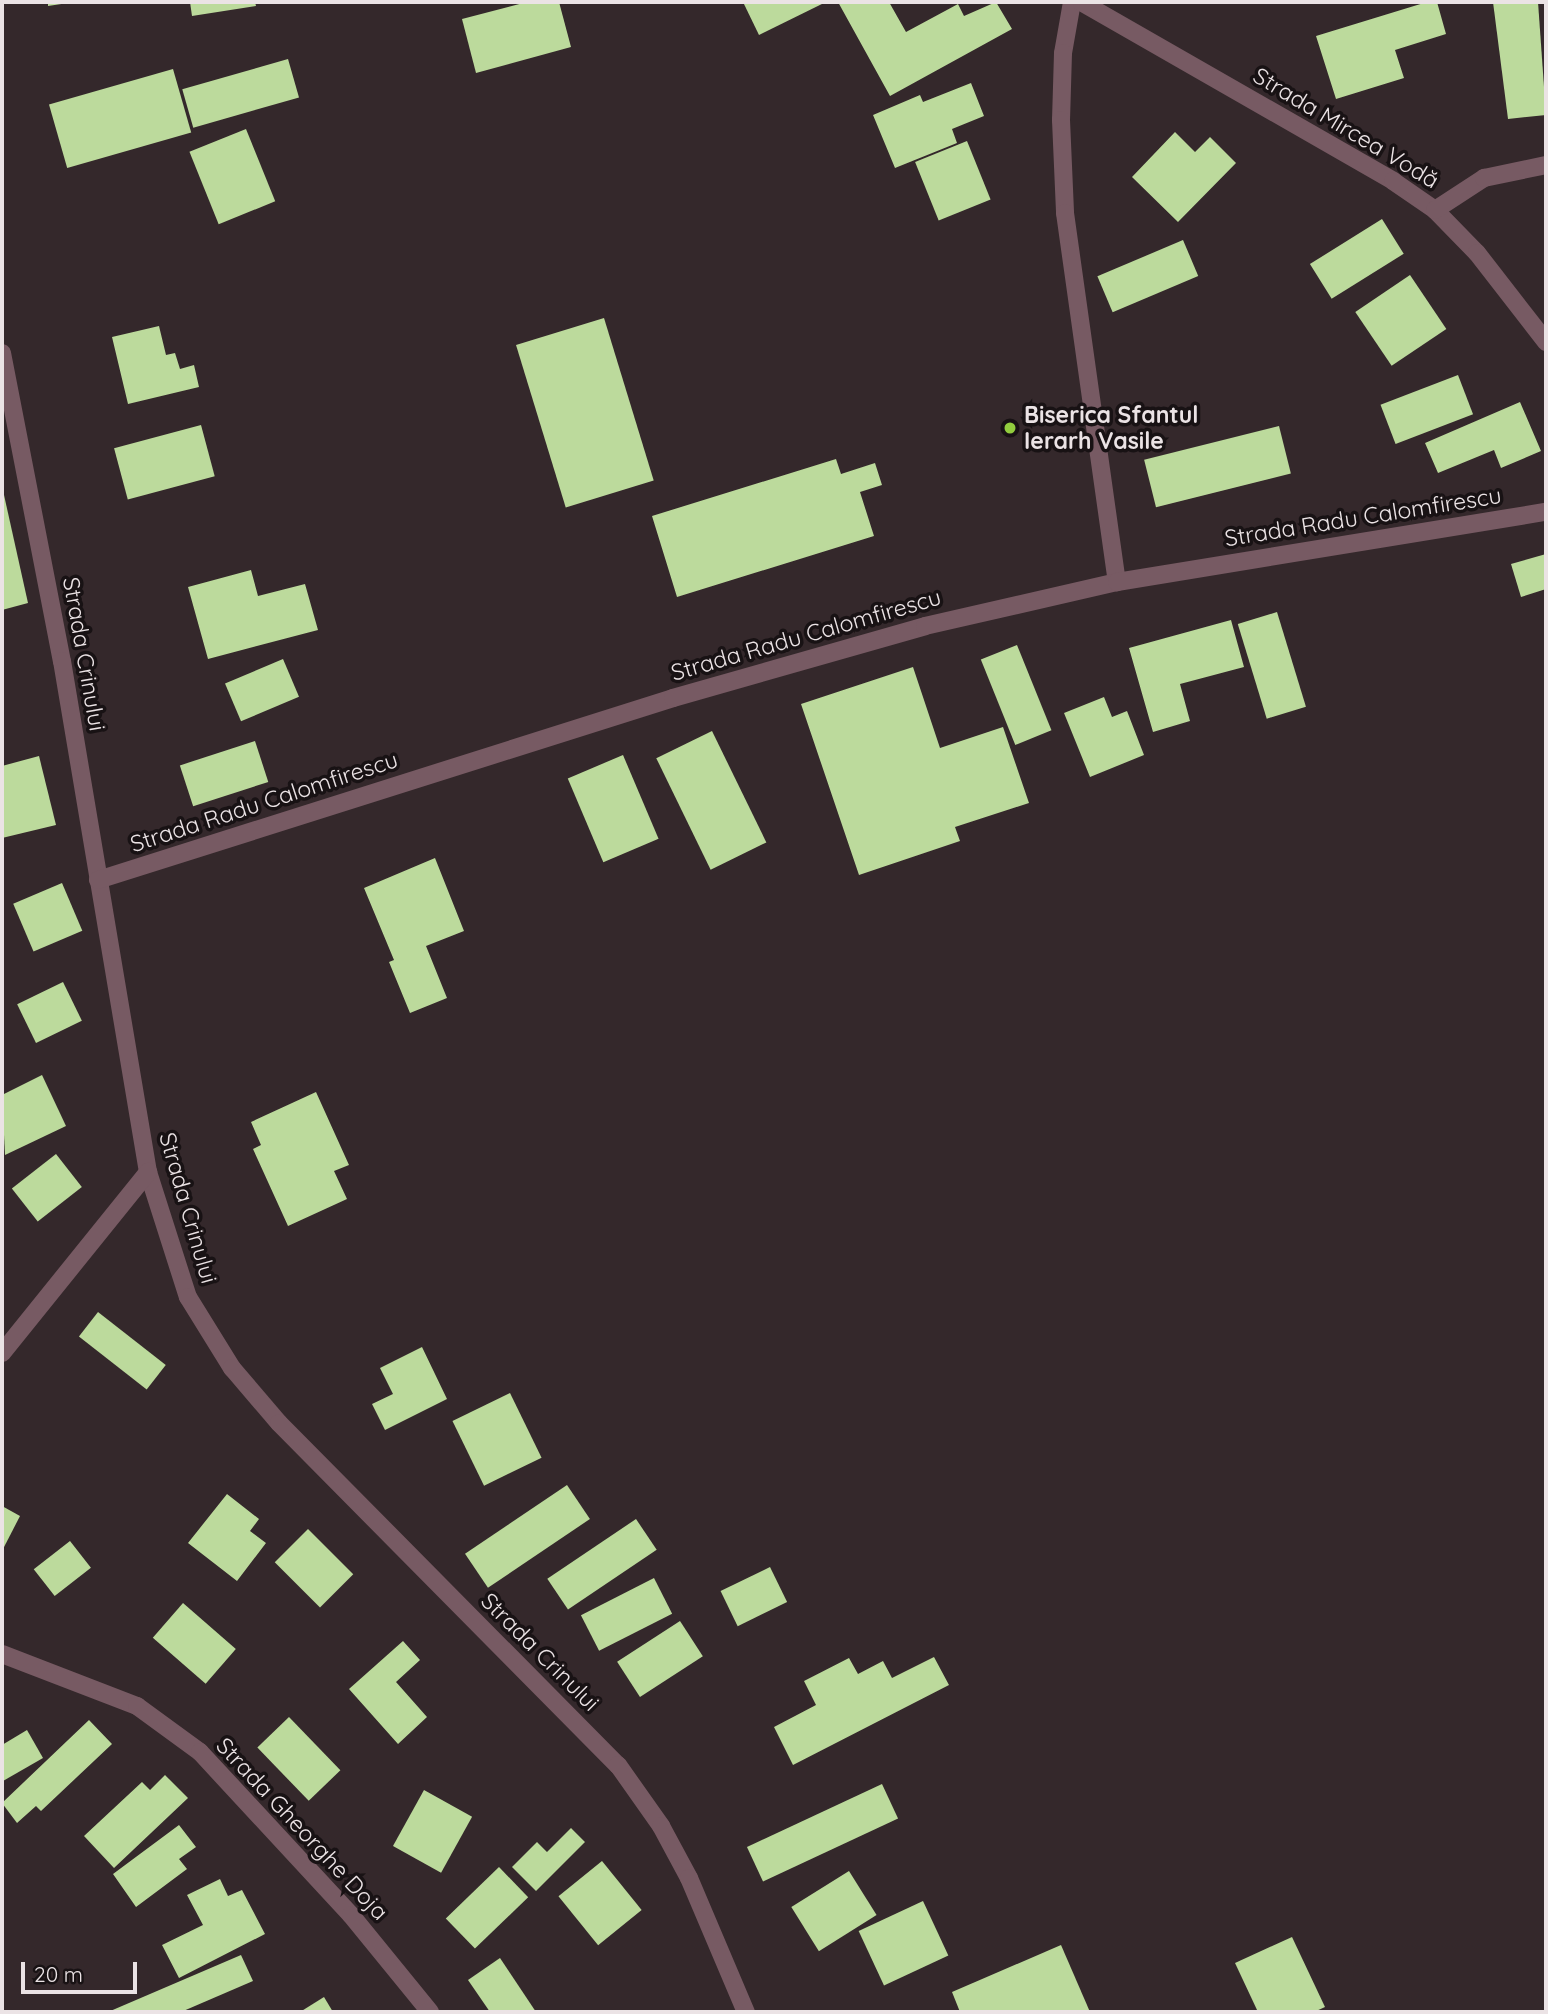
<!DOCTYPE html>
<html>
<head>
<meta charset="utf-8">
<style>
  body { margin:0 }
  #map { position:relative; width:1548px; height:2014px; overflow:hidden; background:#34282b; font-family:Quicksand,sans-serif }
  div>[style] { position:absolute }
  .building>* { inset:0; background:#bcda9c; transform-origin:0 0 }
  .minor>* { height:18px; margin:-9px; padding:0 9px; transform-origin:9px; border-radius:9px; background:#775a63 }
  .dots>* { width:19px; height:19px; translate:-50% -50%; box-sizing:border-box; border:4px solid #181214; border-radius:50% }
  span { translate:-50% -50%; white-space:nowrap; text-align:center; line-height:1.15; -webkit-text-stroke:7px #181214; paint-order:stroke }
  .street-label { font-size:23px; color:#ebe3e5 }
  .poi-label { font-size:23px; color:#ebe3e5; font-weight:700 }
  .left { translate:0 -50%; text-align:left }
  .frame { position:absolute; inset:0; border:4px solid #ebe3e5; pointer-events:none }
  .scale { position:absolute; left:21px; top:1962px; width:116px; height:32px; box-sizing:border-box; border:4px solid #ebe3e5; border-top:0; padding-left:9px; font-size:21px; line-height:24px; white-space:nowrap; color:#ebe3e5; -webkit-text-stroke:5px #181214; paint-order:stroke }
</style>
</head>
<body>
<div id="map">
  <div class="building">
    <i style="clip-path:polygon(48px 2px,68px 2px,68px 3px,48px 6px)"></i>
    <i style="clip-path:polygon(190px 2px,255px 2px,256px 6px,192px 16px)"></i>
    <i style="clip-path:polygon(527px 2px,559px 2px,571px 47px,476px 73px,462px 19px)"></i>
    <i style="clip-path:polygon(743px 2px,826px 2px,759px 35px)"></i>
    <i style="clip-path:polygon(838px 2px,889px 2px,906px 32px,958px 4px,964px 16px,996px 2px,1012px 29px,890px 96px)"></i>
    <i style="clip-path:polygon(1427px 2px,1437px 2px,1446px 34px,1395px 50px,1404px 78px,1336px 99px,1316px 36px)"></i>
    <i style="clip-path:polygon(1493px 2px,1538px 2px,1546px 115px,1508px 119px)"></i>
    <i style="left:288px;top:59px;width:40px;height:110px;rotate:74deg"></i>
    <i style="left:173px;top:69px;width:66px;height:129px;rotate:74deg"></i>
    <i style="clip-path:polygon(971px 83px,984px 116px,952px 129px,957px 143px,895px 168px,873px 115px,920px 95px,923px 102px)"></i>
    <i style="left:246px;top:129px;width:78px;height:61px;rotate:68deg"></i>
    <i style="clip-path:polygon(1175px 132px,1195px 152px,1210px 137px,1236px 163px,1178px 222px,1132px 177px)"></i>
    <i style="left:967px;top:141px;width:63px;height:56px;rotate:68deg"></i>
    <i style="left:1382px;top:219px;width:41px;height:85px;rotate:58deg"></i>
    <i style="left:1183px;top:240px;width:39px;height:93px;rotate:67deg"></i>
    <i style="left:1410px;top:275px;width:65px;height:66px;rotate:56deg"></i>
    <i style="left:604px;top:318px;width:170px;height:92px;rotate:73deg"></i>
    <i style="clip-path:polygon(159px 326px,166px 355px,175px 353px,180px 369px,194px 365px,199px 387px,128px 404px,112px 337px)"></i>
    <i style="left:1458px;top:375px;width:42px;height:83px;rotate:69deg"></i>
    <i style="clip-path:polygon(1520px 402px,1541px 451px,1501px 468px,1494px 450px,1438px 473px,1425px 443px)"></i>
    <i style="left:201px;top:425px;width:53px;height:90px;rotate:75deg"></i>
    <i style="left:1279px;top:426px;width:49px;height:139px;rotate:76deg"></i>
    <i style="clip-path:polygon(836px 459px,841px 474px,875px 463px,882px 485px,860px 492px,874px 536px,677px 597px,652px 516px)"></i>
    <i style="clip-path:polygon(2px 486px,28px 603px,2px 610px)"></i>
    <i style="clip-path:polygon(1546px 554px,1546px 589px,1521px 597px,1511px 564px)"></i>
    <i style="clip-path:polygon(251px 570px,258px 596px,305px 584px,318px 630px,208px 659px,188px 587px)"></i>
    <i style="left:1277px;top:612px;width:99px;height:41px;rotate:73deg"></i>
    <i style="clip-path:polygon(1231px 620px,1244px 667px,1180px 684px,1190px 721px,1153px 732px,1129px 648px)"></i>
    <i style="left:1017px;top:645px;width:92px;height:39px;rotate:68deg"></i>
    <i style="left:283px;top:659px;width:41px;height:63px;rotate:67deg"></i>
    <i style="clip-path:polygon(913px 667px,940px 748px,1003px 727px,1029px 803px,955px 827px,960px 841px,859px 875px,801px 704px)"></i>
    <i style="clip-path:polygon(1104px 697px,1112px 717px,1127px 711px,1144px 755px,1090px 777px,1064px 713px)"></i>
    <i style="left:712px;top:731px;width:124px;height:62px;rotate:64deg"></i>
    <i style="left:255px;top:741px;width:43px;height:79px;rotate:72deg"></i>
    <i style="left:623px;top:755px;width:91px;height:60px;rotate:67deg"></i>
    <i style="clip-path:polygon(39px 756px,56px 825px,2px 838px,2px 766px)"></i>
    <i style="clip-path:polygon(435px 858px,464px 931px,426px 946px,447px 998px,410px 1013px,389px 962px,424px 948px,394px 960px,364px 888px)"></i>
    <i style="left:62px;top:883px;width:52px;height:53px;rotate:67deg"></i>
    <i style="left:63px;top:982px;width:43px;height:51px;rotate:64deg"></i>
    <i style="clip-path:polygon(42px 1075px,66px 1126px,5px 1155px,2px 1095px)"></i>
    <i style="clip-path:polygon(316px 1092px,349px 1165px,334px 1171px,347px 1199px,288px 1226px,253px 1149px,261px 1145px,251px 1122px)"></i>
    <i style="left:56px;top:1154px;width:42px;height:56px;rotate:52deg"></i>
    <i style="left:98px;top:1312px;width:86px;height:31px;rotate:38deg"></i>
    <i style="clip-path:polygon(422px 1347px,447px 1399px,385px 1430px,372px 1404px,393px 1394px,380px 1368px)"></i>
    <i style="left:510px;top:1393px;width:72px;height:64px;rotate:64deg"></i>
    <i style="left:567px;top:1485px;width:41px;height:123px;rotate:56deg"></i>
    <i style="clip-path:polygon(227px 1494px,259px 1519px,250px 1531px,266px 1543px,237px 1581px,188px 1543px)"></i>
    <i style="clip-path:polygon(2px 1506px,20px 1516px,2px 1551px)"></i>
    <i style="left:636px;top:1519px;width:37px;height:107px;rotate:56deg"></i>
    <i style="left:308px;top:1529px;width:64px;height:47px;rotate:45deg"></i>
    <i style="left:70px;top:1541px;width:34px;height:46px;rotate:52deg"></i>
    <i style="left:770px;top:1567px;width:39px;height:55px;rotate:64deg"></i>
    <i style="left:654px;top:1578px;width:40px;height:82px;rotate:63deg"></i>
    <i style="left:183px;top:1603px;width:70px;height:46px;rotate:41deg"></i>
    <i style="left:680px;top:1621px;width:42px;height:75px;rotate:57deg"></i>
    <i style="clip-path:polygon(403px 1641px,420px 1660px,396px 1682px,427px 1717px,398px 1744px,349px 1689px)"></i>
    <i style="clip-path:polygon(934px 1657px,949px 1685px,793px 1765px,774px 1727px,816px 1705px,804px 1681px,849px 1658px,858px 1674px,883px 1661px,892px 1678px)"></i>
    <i style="left:289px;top:1717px;width:74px;height:44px;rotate:46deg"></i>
    <i style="clip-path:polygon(89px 1720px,112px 1744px,41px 1811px,36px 1806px,17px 1823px,2px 1803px)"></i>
    <i style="clip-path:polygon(27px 1730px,43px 1758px,3px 1781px,2px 1745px)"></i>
    <i style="clip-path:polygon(165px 1775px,188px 1798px,114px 1868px,84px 1836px,142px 1782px,150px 1790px)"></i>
    <i style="left:882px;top:1784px;width:38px;height:149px;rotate:65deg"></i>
    <i style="left:424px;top:1790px;width:55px;height:64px;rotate:29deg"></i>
    <i style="clip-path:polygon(179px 1825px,196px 1847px,179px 1859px,187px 1869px,136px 1907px,113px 1874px)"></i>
    <i style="clip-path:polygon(571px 1828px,585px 1842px,536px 1891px,512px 1867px,537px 1842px,547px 1852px)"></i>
    <i style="left:602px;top:1861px;width:63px;height:56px;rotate:51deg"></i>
    <i style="left:499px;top:1867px;width:42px;height:74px;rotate:46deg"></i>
    <i style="left:849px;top:1871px;width:52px;height:68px;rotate:58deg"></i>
    <i style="clip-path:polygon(220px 1879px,228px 1896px,242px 1890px,265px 1934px,179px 1978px,162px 1945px,203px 1925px,187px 1895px)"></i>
    <i style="left:923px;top:1901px;width:60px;height:71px;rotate:65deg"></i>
    <i style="clip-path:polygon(1292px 1937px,1325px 2007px,1314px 2012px,1258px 2012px,1235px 1963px)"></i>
    <i style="clip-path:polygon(1061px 1945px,1090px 2012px,960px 2012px,952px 1992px)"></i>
    <i style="clip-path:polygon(241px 1955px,253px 1981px,181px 2012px,108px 2012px)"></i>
    <i style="clip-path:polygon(500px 1958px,536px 2012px,490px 2012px,468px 1980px)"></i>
    <i style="clip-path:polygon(324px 1997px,333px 2012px,300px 2012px)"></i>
  </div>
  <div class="minor">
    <i style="left:1072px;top:2px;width:52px;rotate:100deg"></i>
    <i style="left:1063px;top:53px;width:67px;rotate:91.7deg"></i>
    <i style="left:1061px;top:120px;width:93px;rotate:87.5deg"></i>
    <i style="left:1065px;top:213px;width:373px;rotate:82deg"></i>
    <i style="left:1081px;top:2px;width:360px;rotate:29.8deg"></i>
    <i style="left:1393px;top:181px;width:51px;rotate:34.6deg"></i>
    <i style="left:1435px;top:210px;width:60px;rotate:45.7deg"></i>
    <i style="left:1477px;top:253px;width:113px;rotate:52.2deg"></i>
    <i style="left:1435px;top:210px;width:59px;rotate:-33.1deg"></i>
    <i style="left:1484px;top:178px;width:63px;rotate:-11.8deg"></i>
    <i style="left:2px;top:353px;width:314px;rotate:79deg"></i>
    <i style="left:62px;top:661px;width:518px;rotate:80.45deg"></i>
    <i style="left:148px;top:1172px;width:131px;rotate:72.3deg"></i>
    <i style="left:188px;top:1297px;width:84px;rotate:58.2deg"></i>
    <i style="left:232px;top:1368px;width:72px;rotate:49.5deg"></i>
    <i style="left:279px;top:1423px;width:482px;rotate:45.3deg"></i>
    <i style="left:618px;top:1765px;width:75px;rotate:54.8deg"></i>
    <i style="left:661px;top:1826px;width:59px;rotate:61.7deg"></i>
    <i style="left:689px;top:1878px;width:146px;rotate:67deg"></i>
    <i style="left:98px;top:880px;width:603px;rotate:-17.56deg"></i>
    <i style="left:673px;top:698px;width:262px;rotate:-15.9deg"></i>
    <i style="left:925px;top:626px;width:197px;rotate:-12.9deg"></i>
    <i style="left:1117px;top:582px;width:435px;rotate:-9.3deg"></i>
    <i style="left:2px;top:1353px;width:233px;rotate:-51.1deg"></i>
    <i style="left:2px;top:1654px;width:145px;rotate:21.1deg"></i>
    <i style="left:137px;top:1706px;width:78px;rotate:36.1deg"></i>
    <i style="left:200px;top:1752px;width:222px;rotate:47.2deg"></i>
    <i style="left:351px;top:1915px;width:125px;rotate:50.8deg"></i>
  </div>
  <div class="dots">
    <i style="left:1010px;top:428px;background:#92cd3e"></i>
  </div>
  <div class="street-label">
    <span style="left:1346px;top:128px;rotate:31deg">Strada Mircea Vodă</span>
    <span style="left:1363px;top:517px;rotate:-9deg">Strada Radu Calomfirescu</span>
    <span style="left:806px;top:635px;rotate:-16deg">Strada Radu Calomfirescu</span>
    <span style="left:84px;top:654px;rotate:80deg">Strada Crinului</span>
    <span style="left:264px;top:802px;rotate:-18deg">Strada Radu Calomfirescu</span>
    <span style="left:188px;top:1208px;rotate:74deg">Strada Crinului</span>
    <span style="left:540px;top:1652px;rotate:45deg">Strada Crinului</span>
    <span style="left:302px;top:1829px;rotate:47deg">Strada Gheorghe Doja</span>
  </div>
  <div class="poi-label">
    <span class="left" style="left:1024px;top:428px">Biserica Sfantul<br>Ierarh Vasile</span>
  </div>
  <div class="frame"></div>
  <div class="scale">20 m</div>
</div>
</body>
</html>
